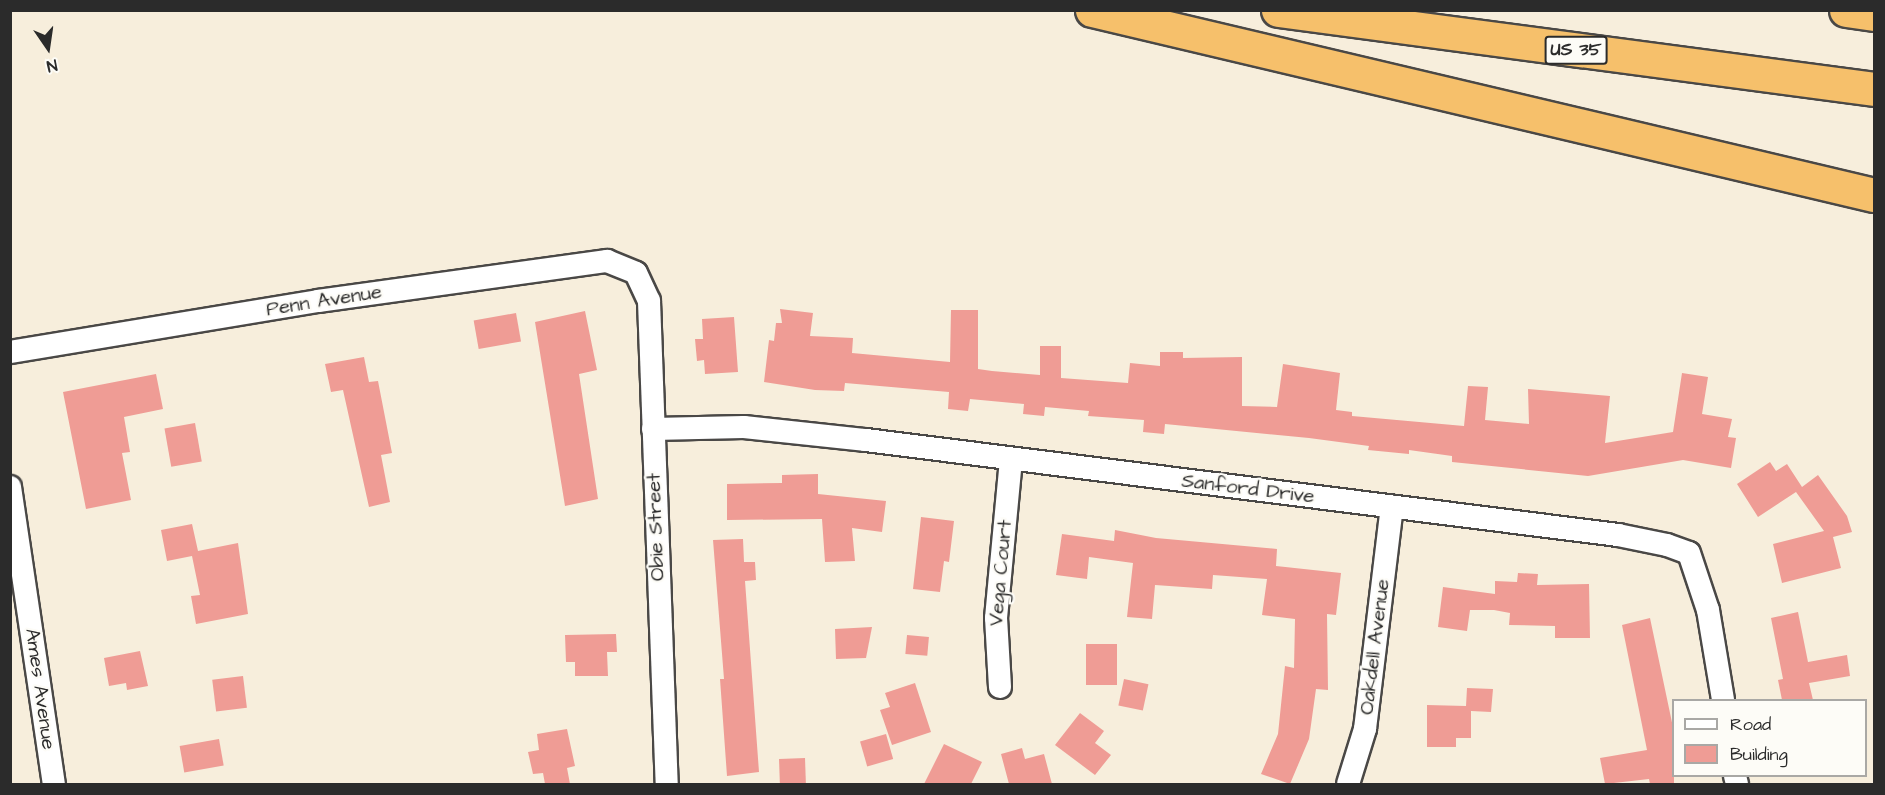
<!DOCTYPE html>
<html>
<head>
<meta charset="utf-8">
<style>
  body { margin:0 }
  #map { position:relative; width:1885px; height:795px; overflow:hidden; background:#f7eedc; font-family:"Architects Daughter",sans-serif }
  div>[style] { position:absolute }
  .building>* { inset:0; background:#ef9c95; transform-origin:0 0 }
  .roads { filter:drop-shadow(2px 0 #4a4846) drop-shadow(-2px 0 #4a4846) drop-shadow(0 2px #4a4846) drop-shadow(0 -2px #4a4846) }
  .street>* { height:22px; margin:-11px; padding:0 11px; transform-origin:11px; border-radius:11px; background:#fff }
  .highway>* { height:33px; margin:-16.5px; padding:0 16.5px; transform-origin:16.5px; border-radius:16.5px; background:#f6c06b }
  span { translate:-50% -50%; white-space:nowrap; text-align:center; line-height:1.15; -webkit-text-stroke:4.5px #fdfcf7; paint-order:stroke }
  .shield-label span { padding:2px 4px; background:#fdfcf7; border:2px solid; border-radius:4px; -webkit-text-stroke-width:0 }
  .shield-label { font-size:18px; color:#2b2b2b; font-weight:700 }
  .street-label { font-size:20px; color:#2b2b2b }
  .frame { position:absolute; inset:0; border:12px solid #2b2b2b; pointer-events:none }
  .legend { position:absolute; left:1672px; top:699px; width:195px; height:78px; box-sizing:border-box; background:#fdfcf7; border:2px solid #a9a8a5; margin:0; padding:8px 10px; list-style:none; font-size:18px; color:#2b2b2b }
  .legend li { display:flex; align-items:center; gap:12px; height:30px }
  .legend b { width:30px; border:2px solid #a9a8a5 }
  .north { position:absolute; left:18px; top:18px; width:60px; height:60px; -webkit-text-stroke:4px #fdfcf7; paint-order:stroke; rotate:167deg; font-size:16px; font-weight:700; line-height:24px; text-align:center; color:#2b2b2b }
  .north::after { content:''; display:block; margin:auto; width:21px; height:27px; background:#2b2b2b; clip-path:polygon(50% 0,100% 100%,50% 72%,0 100%) }
</style>
</head>
<body>
<div id="map">
  <div class="building">
    <i style="clip-path:polygon(780px 309px,813px 313px,810px 336px,853px 338px,852px 353px,950px 362px,951px 310px,978px 310px,978px 369px,992px 371px,1040px 375px,1040px 346px,1061px 346px,1061px 378px,1128px 383px,1130px 363px,1160px 366px,1160px 352px,1183px 352px,1183px 358px,1242px 357px,1242px 406px,1277px 407px,1283px 364px,1340px 373px,1336px 410px,1352px 412px,1352px 416px,1464px 426px,1468px 386px,1488px 387px,1485px 420px,1529px 424px,1528px 389px,1610px 396px,1605px 443px,1673px 432px,1682px 373px,1708px 377px,1702px 414px,1732px 419px,1728px 437px,1736px 438px,1731px 468px,1683px 460px,1588px 476px,1452px 462px,1452px 456px,1409px 450px,1409px 454px,1368px 450px,1369px 446px,1309px 438px,1165px 424px,1164px 434px,1143px 432px,1144px 420px,1088px 416px,1089px 411px,1045px 407px,1044px 416px,1023px 414px,1024px 404px,970px 399px,968px 411px,948px 409px,949px 392px,845px 383px,844px 391px,815px 390px,764px 382px,769px 340px,774px 341px,776px 323px,782px 323px)"></i>
    <i style="clip-path:polygon(585px 311px,597px 370px,579px 374px,598px 499px,565px 506px,535px 322px)"></i>
    <i style="left:516px;top:313px;width:29px;height:43px;rotate:80deg"></i>
    <i style="clip-path:polygon(734px 317px,738px 372px,705px 374px,704px 360px,697px 361px,695px 339px,703px 339px,702px 319px)"></i>
    <i style="clip-path:polygon(364px 357px,369px 382px,378px 381px,392px 453px,381px 455px,390px 502px,369px 507px,343px 390px,331px 392px,325px 364px)"></i>
    <i style="clip-path:polygon(156px 374px,163px 409px,124px 417px,130px 452px,122px 453px,131px 500px,86px 509px,63px 392px)"></i>
    <i style="left:195px;top:423px;width:39px;height:31px;rotate:80deg"></i>
    <i style="clip-path:polygon(1770px 462px,1776px 471px,1787px 464px,1802px 487px,1818px 475px,1847px 516px,1852px 532px,1833px 537px,1841px 568px,1782px 583px,1773px 544px,1824px 531px,1796px 492px,1758px 517px,1737px 484px)"></i>
    <i style="clip-path:polygon(818px 474px,818px 494px,886px 501px,882px 532px,852px 528px,855px 561px,825px 562px,822px 519px,727px 520px,727px 484px,782px 483px,782px 475px)"></i>
    <i style="clip-path:polygon(921px 517px,954px 521px,949px 562px,944px 561px,940px 592px,913px 589px)"></i>
    <i style="clip-path:polygon(192px 524px,198px 551px,238px 543px,248px 614px,196px 624px,191px 596px,200px 595px,192px 556px,167px 561px,161px 530px)"></i>
    <i style="clip-path:polygon(1115px 530px,1156px 538px,1277px 549px,1276px 566px,1341px 573px,1336px 615px,1327px 614px,1328px 690px,1316px 689px,1309px 739px,1290px 784px,1261px 774px,1278px 734px,1285px 666px,1294px 668px,1295px 619px,1262px 615px,1267px 579px,1213px 575px,1212px 589px,1155px 585px,1152px 619px,1127px 617px,1133px 563px,1089px 557px,1087px 579px,1056px 575px,1062px 534px,1114px 541px)"></i>
    <i style="clip-path:polygon(743px 539px,744px 562px,755px 562px,756px 580px,745px 581px,759px 772px,727px 776px,720px 679px,724px 679px,713px 540px)"></i>
    <i style="clip-path:polygon(1518px 573px,1538px 574px,1537px 585px,1589px 584px,1590px 638px,1555px 638px,1555px 626px,1509px 625px,1510px 613px,1494px 610px,1470px 610px,1467px 631px,1438px 627px,1443px 587px,1495px 594px,1495px 581px,1517px 582px)"></i>
    <i style="clip-path:polygon(1798px 612px,1808px 662px,1847px 655px,1850px 676px,1809px 683px,1813px 700px,1782px 700px,1778px 680px,1783px 679px,1771px 618px)"></i>
    <i style="clip-path:polygon(1650px 618px,1674px 732px,1674px 784px,1650px 784px,1649px 779px,1605px 784px,1600px 758px,1647px 750px,1622px 625px)"></i>
    <i style="clip-path:polygon(872px 627px,866px 658px,836px 659px,835px 629px)"></i>
    <i style="clip-path:polygon(616px 634px,617px 652px,607px 652px,608px 676px,575px 676px,575px 662px,566px 662px,565px 635px)"></i>
    <i style="left:907px;top:635px;width:22px;height:19px;rotate:5deg"></i>
    <i style="left:1086px;top:644px;width:31px;height:41px"></i>
    <i style="clip-path:polygon(140px 651px,148px 686px,127px 690px,126px 683px,109px 686px,104px 658px)"></i>
    <i style="left:243px;top:676px;width:32px;height:31px;rotate:83deg"></i>
    <i style="left:1124px;top:679px;width:25px;height:27px;rotate:12deg"></i>
    <i style="clip-path:polygon(915px 683px,931px 732px,892px 745px,880px 710px,890px 707px,885px 693px)"></i>
    <i style="clip-path:polygon(1467px 688px,1493px 689px,1491px 712px,1471px 711px,1471px 738px,1456px 738px,1456px 747px,1427px 747px,1427px 705px,1466px 706px)"></i>
    <i style="clip-path:polygon(1080px 713px,1104px 731px,1095px 743px,1111px 755px,1095px 775px,1055px 745px)"></i>
    <i style="clip-path:polygon(567px 729px,575px 766px,567px 768px,570px 784px,545px 784px,543px 773px,533px 774px,528px 752px,539px 750px,537px 734px)"></i>
    <i style="left:886px;top:734px;width:26px;height:27px;rotate:74deg"></i>
    <i style="left:219px;top:739px;width:27px;height:40px;rotate:80deg"></i>
    <i style="clip-path:polygon(944px 744px,982px 762px,971px 784px,924px 784px)"></i>
    <i style="clip-path:polygon(1022px 748px,1025px 759px,1044px 754px,1052px 784px,1009px 784px,1001px 754px)"></i>
    <i style="left:805px;top:758px;width:26px;height:26px;rotate:88deg"></i>
  </div>
  <div class="roads">
    <div class="street">
      <i style="left:10px;top:352px;width:312px;rotate:-9.4deg"></i>
      <i style="left:318px;top:301px;width:292px;rotate:-7.9deg"></i>
      <i style="left:607px;top:261px;width:31px;rotate:22deg"></i>
      <i style="left:636px;top:273px;width:31px;rotate:65deg"></i>
      <i style="left:649px;top:301px;width:483px;rotate:87.9deg"></i>
      <i style="left:653px;top:429px;width:91px;rotate:-1.3deg"></i>
      <i style="left:744px;top:427px;width:123px;rotate:6.1deg"></i>
      <i style="left:866px;top:440px;width:758px;rotate:7.2deg"></i>
      <i style="left:1618px;top:535px;width:50px;rotate:11.5deg"></i>
      <i style="left:1667px;top:545px;width:23px;rotate:20deg"></i>
      <i style="left:1689px;top:553px;width:60px;rotate:71.6deg"></i>
      <i style="left:1708px;top:610px;width:91px;rotate:80.5deg"></i>
      <i style="left:10px;top:487px;width:300px;rotate:81.6deg"></i>
      <i style="left:1000px;top:687px;width:69px;rotate:-93.3deg"></i>
      <i style="left:996px;top:618px;width:160px;rotate:-84.6deg"></i>
      <i style="left:1735px;top:776px;width:8px;rotate:76deg"></i>
      <i style="left:1348px;top:784px;width:58px;rotate:-72.8deg"></i>
      <i style="left:1365px;top:729px;width:224px;rotate:-83.1deg"></i>
    </div>
    <div class="highway">
      <i style="left:1092px;top:10px;width:804px;rotate:13.31deg"></i>
      <i style="left:1278px;top:10px;width:601px;rotate:7.55deg"></i>
      <i style="left:1846px;top:10px;width:28px;rotate:8deg"></i>
    </div>
  </div>
  <div class="shield-label">
    <span style="left:1576px;top:50px">US 35</span>
  </div>
  <div class="street-label">
    <span style="left:324px;top:301px;rotate:-9deg">Penn Avenue</span>
    <span style="left:1248px;top:489px;rotate:7deg">Sanford Drive</span>
    <span style="left:656px;top:527px;rotate:-92deg">Obie Street</span>
    <span style="left:1001px;top:573px;rotate:-85deg">Vega Court</span>
    <span style="left:1375px;top:647px;rotate:-83deg">Oakdell Avenue</span>
    <span style="left:40px;top:689px;rotate:82deg">Ames Avenue</span>
  </div>
  <div class="frame"></div>
  <ul class="legend">
  <li><b style="height:8px;background:#fff"></b>Road</li>
  <li><b style="height:16px;background:#ef9c95"></b>Building</li>
  </ul>
  <div class="north">N</div>
</div>
</body>
</html>
